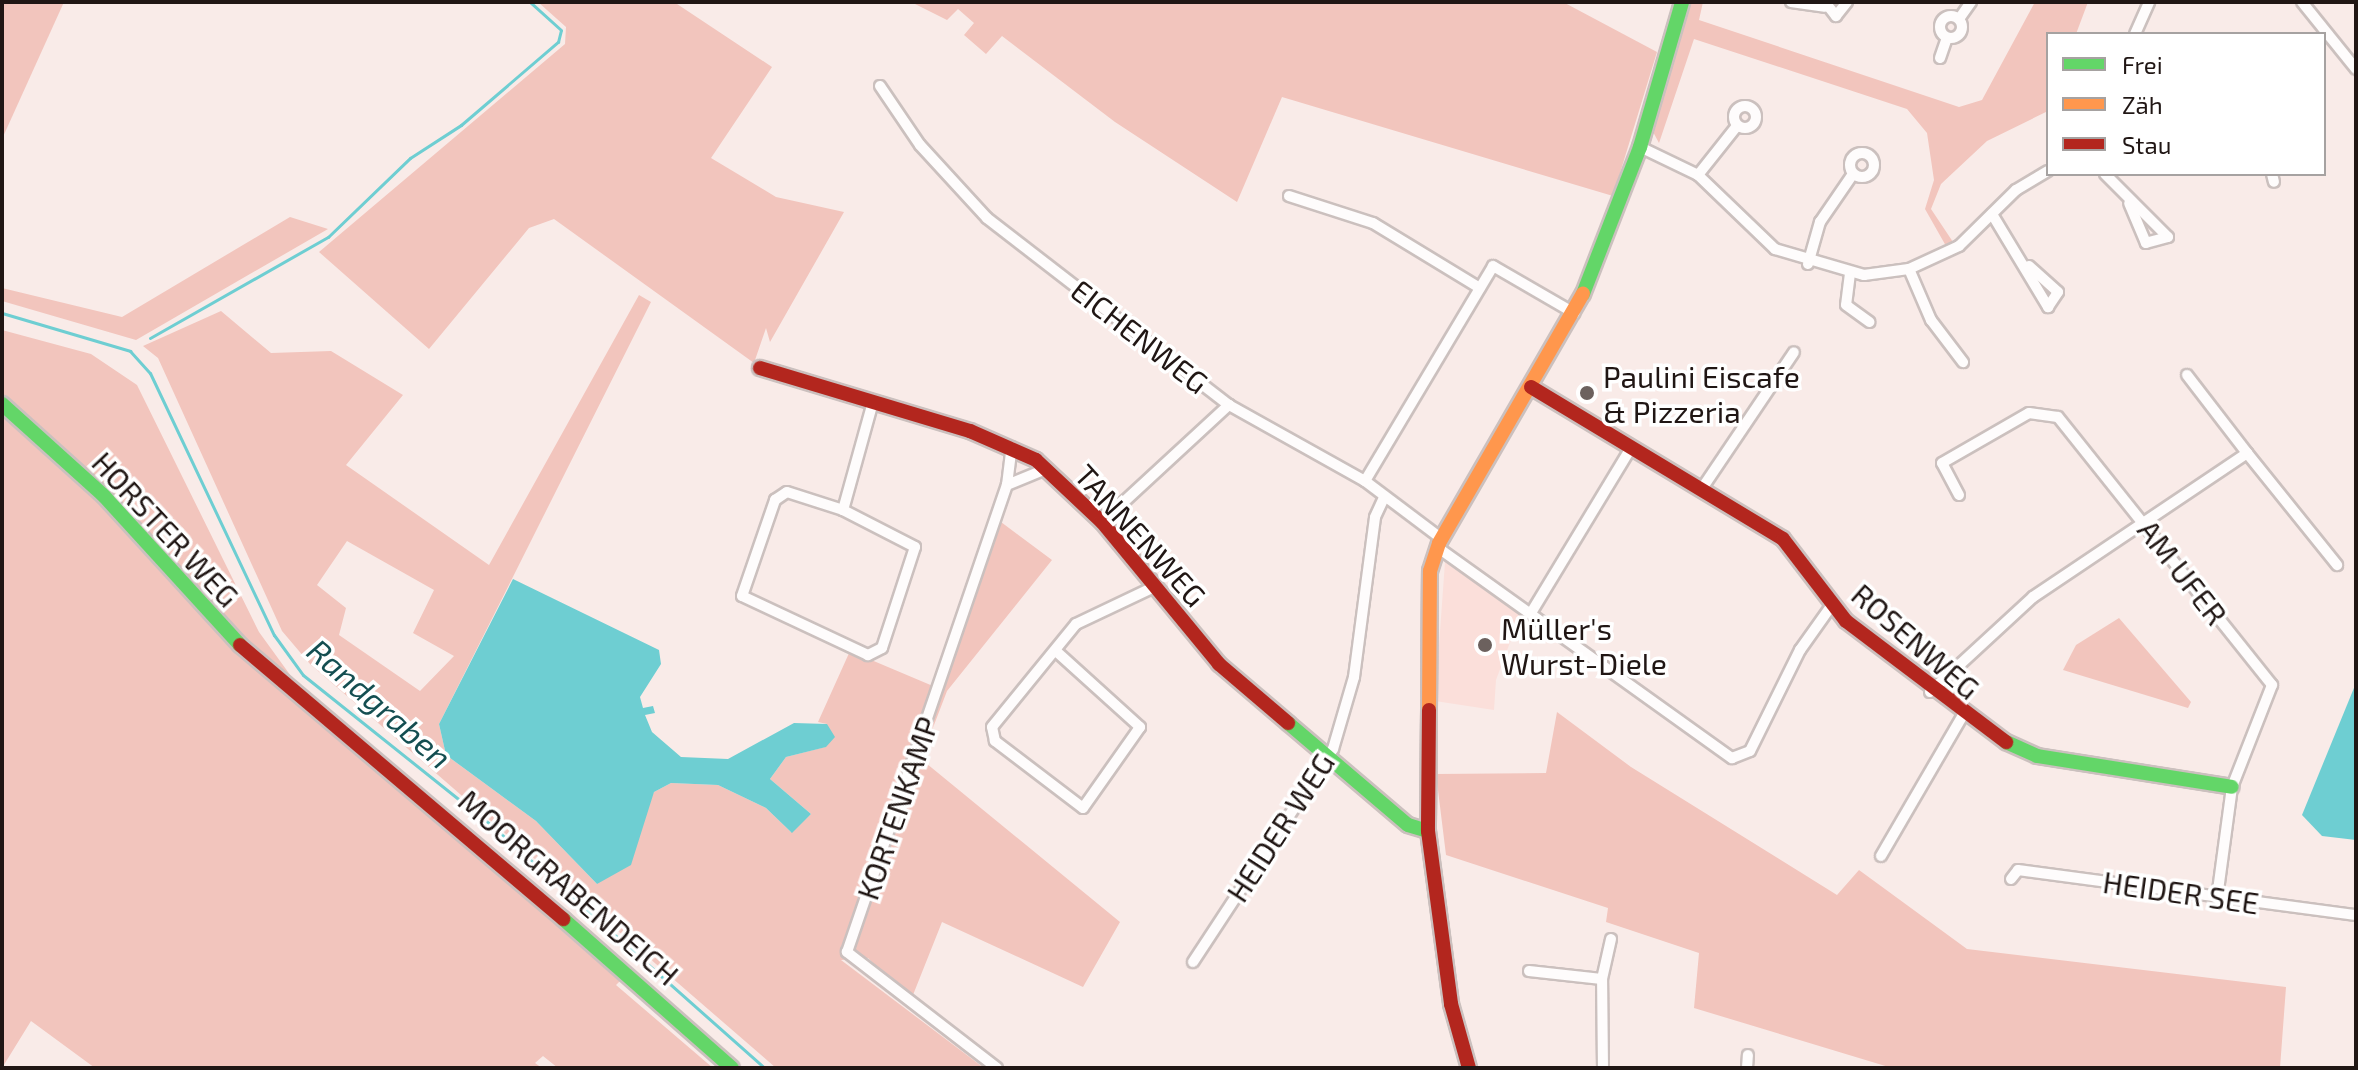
<!DOCTYPE html>
<html>
<head>
<meta charset="utf-8">
<style>
  body { margin:0 }
  #map { position:relative; width:2358px; height:1070px; overflow:hidden; background:#f9ebe8; font-family:"Exo 2",sans-serif }
  div>[style] { position:absolute }
  .built>* { inset:0; background:#fbdfda }
  .green>* { inset:0; background:#f2c5bd }
  .water>* { inset:0; background:#6eced2 }
  .stream>* { height:3px; margin:-1.5px; padding:0 1.5px; transform-origin:1.5px; border-radius:1.5px; background:#6eced2 }
  .roads { filter:drop-shadow(2px 0 #cbc0be) drop-shadow(-2px 0 #cbc0be) drop-shadow(0 2px #cbc0be) drop-shadow(0 -2px #cbc0be) }
  .street>* { height:10px; margin:-5px; padding:0 5px; transform-origin:5px; border-radius:5px; background:#fefcfc }
  .street>.ring { margin:-5px; padding:0; box-sizing:content-box; background:none; border:10px solid #fefcfc; border-radius:50% }
  .fast>* { height:14px; margin:-7px; padding:0 7px; transform-origin:7px; border-radius:7px; background:#63d668 }
  .slow>* { height:14px; margin:-7px; padding:0 7px; transform-origin:7px; border-radius:7px; background:#ff974d }
  .jam>* { height:14px; margin:-7px; padding:0 7px; transform-origin:7px; border-radius:7px; background:#b3261e }
  .dots>* { width:22px; height:22px; translate:-50% -50%; box-sizing:border-box; border:4px solid #fff; border-radius:50% }
  span { translate:-50% -50%; white-space:nowrap; text-align:center; line-height:1.15; -webkit-text-stroke:7px #fff; paint-order:stroke }
  .street-label { font-size:30px; color:#201614 }
  .poi-label { font-size:30px; color:#201614 }
  .left { translate:0 -50%; text-align:left }
  .water-label { font-size:32px; color:#144e51; font-style:italic }
  .frame { position:absolute; inset:0; border:4px solid #201614; pointer-events:none }
  .legend { position:absolute; left:2046px; top:32px; width:280px; height:144px; box-sizing:border-box; background:#fff; border:2px solid #a6a2a1; margin:0; padding:10px 14px; list-style:none; font-size:24px; color:#201614 }
  .legend li { display:flex; align-items:center; gap:16px; height:40px }
  .legend b { width:40px; border:2px solid #a6a2a1 }
</style>
</head>
<body>
<div id="map">
  <div class="built">
    <i style="clip-path:polygon(1445px 562px,1521px 613px,1496px 680px,1494px 710px,1435px 701px)"></i>
  </div>
  <div class="green">
    <i style="clip-path:polygon(2px 2px,64px 2px,2px 139px)"></i>
    <i style="clip-path:polygon(538px 2px,674px 2px,772px 67px,711px 158px,776px 197px,844px 212px,770px 342px,766px 328px,754px 363px,554px 219px,529px 228px,429px 349px,319px 252px,565px 44px,566px 27px)"></i>
    <i style="clip-path:polygon(911px 2px,1563px 2px,1657px 52px,1613px 196px,1282px 97px,1237px 202px,1115px 122px,1002px 36px,986px 54px,964px 35px,974px 23px,958px 9px,947px 20px)"></i>
    <i style="clip-path:polygon(1687px 2px,1703px 2px,1699px 20px,1959px 107px,1982px 100px,2035px 2px,2088px 2px,2076px 34px,2048px 34px,2048px 111px,1987px 141px,1941px 184px,1931px 209px,1953px 242px,1946px 246px,1925px 209px,1934px 180px,1927px 133px,1907px 109px,1694px 39px,1659px 143px,1652px 130px)"></i>
    <i style="clip-path:polygon(290px 217px,328px 229px,136px 340px,2px 301px,2px 288px,122px 317px)"></i>
    <i style="clip-path:polygon(evenodd,639px 295px,651px 302px,439px 724px,446px 755px,536px 821px,597px 884px,654px 792px,671px 783px,718px 785px,766px 808px,791px 832px,811px 814px,770px 779px,786px 757px,825px 747px,827px 724px,818px 722px,850px 651px,940px 689px,1001px 522px,1052px 560px,947px 691px,921px 759px,1120px 922px,1083px 987px,942px 922px,911px 1000px,868px 958px,841px 960px,984px 1068px,776px 1068px,310px 664px,282px 631px,158px 358px,143px 346px,221px 311px,271px 353px,331px 351px,403px 395px,346px 465px,489px 565px,639px 295px,347px 541px,434px 590px,413px 633px,454px 656px,420px 691px,339px 635px,346px 608px,317px 585px,347px 541px)"></i>
    <i style="clip-path:polygon(2px 330px,91px 354px,137px 385px,259px 632px,296px 683px,293px 688px,106px 491px,2px 397px)"></i>
    <i style="clip-path:polygon(2px 411px,99px 498px,287px 696px,623px 978px,616px 985px,713px 1068px,558px 1068px,543px 1056px,535px 1063px,542px 1068px,95px 1068px,31px 1021px,2px 1068px)"></i>
    <i style="clip-path:polygon(2119px 618px,2191px 702px,2188px 708px,2063px 670px,2076px 645px)"></i>
    <i style="clip-path:polygon(1557px 712px,1631px 767px,1837px 895px,1859px 870px,1967px 949px,2286px 987px,2280px 1068px,1892px 1068px,1694px 1008px,1699px 953px,1606px 922px,1608px 908px,1446px 855px,1436px 774px,1546px 773px)"></i>
  </div>
  <div class="water">
    <i style="clip-path:polygon(513px 579px,659px 650px,661px 664px,640px 697px,643px 708px,653px 706px,655px 713px,645px 715px,652px 732px,681px 757px,728px 759px,794px 723px,827px 724px,835px 737px,826px 747px,786px 757px,770px 779px,811px 814px,792px 833px,766px 808px,718px 785px,671px 783px,654px 792px,631px 865px,597px 884px,536px 821px,446px 755px,439px 724px)"></i>
    <i style="clip-path:polygon(2356px 683px,2356px 840px,2322px 836px,2302px 815px)"></i>
  </div>
  <div class="stream">
    <i style="left:2px;top:313px;width:134px;rotate:16.5deg"></i>
    <i style="left:130px;top:351px;width:30px;rotate:48deg"></i>
    <i style="left:150px;top:373px;width:290px;rotate:64.7deg"></i>
    <i style="left:274px;top:635px;width:49px;rotate:54.1deg"></i>
    <i style="left:303px;top:675px;width:242px;rotate:38.6deg"></i>
    <i style="left:492px;top:826px;width:365px;rotate:41.6deg"></i>
    <i style="left:150px;top:338px;width:205px;rotate:-29.6deg"></i>
    <i style="left:328px;top:237px;width:114px;rotate:-43.9deg"></i>
    <i style="left:410px;top:158px;width:61px;rotate:-32.9deg"></i>
    <i style="left:461px;top:125px;width:128px;rotate:-40.6deg"></i>
    <i style="left:558px;top:42px;width:12px;rotate:-76deg"></i>
    <i style="left:561px;top:30px;width:42px;rotate:-137.9deg"></i>
  </div>
  <div class="roads">
    <div class="street">
      <i style="left:1791px;top:2px;width:34px;rotate:8deg"></i>
      <i style="left:1825px;top:2px;width:18px;rotate:52deg"></i>
      <i style="left:1836px;top:16px;width:18px;rotate:-52deg"></i>
      <i style="left:2302px;top:2px;width:86px;rotate:51.1deg"></i>
      <i class="ring" style="left:1940px;top:16px;width:12px;height:12px"></i>
      <i style="left:1959px;top:19px;width:21px;rotate:-55deg"></i>
      <i style="left:2135px;top:34px;width:35px;rotate:-66deg"></i>
      <i style="left:1940px;top:58px;width:21px;rotate:-71deg"></i>
      <i style="left:880px;top:86px;width:71px;rotate:55.9deg"></i>
      <i style="left:920px;top:145px;width:99px;rotate:47.5deg"></i>
      <i style="left:987px;top:218px;width:306px;rotate:37.7deg"></i>
      <i style="left:1229px;top:405px;width:156px;rotate:29.2deg"></i>
      <i style="left:1365px;top:481px;width:96px;rotate:37deg"></i>
      <i class="ring" style="left:1734px;top:106px;width:12px;height:12px"></i>
      <i style="left:1640px;top:147px;width:64px;rotate:25.8deg"></i>
      <i style="left:1698px;top:175px;width:107px;rotate:43.9deg"></i>
      <i style="left:1775px;top:249px;width:93px;rotate:16.3deg"></i>
      <i style="left:1864px;top:275px;width:45px;rotate:-7.6deg"></i>
      <i style="left:1909px;top:269px;width:55px;rotate:-24.7deg"></i>
      <i style="left:1959px;top:246px;width:80px;rotate:-44.5deg"></i>
      <i style="left:2016px;top:190px;width:37px;rotate:-31deg"></i>
      <i class="ring" style="left:1850px;top:153px;width:14px;height:14px"></i>
      <i style="left:2105px;top:174px;width:89px;rotate:45deg"></i>
      <i style="left:2168px;top:237px;width:23px;rotate:165deg"></i>
      <i style="left:2146px;top:243px;width:43px;rotate:-113deg"></i>
      <i style="left:2272px;top:174px;width:8px;rotate:76deg"></i>
      <i style="left:1698px;top:175px;width:63px;rotate:-51.5deg"></i>
      <i style="left:1289px;top:196px;width:88px;rotate:17.8deg"></i>
      <i style="left:1373px;top:223px;width:125px;rotate:31.3deg"></i>
      <i style="left:1992px;top:214px;width:109px;rotate:58.9deg"></i>
      <i style="left:2048px;top:307px;width:18px;rotate:-56deg"></i>
      <i style="left:2058px;top:292px;width:39px;rotate:-138deg"></i>
      <i style="left:1808px;top:264px;width:44px;rotate:-74.1deg"></i>
      <i style="left:1820px;top:222px;width:58px;rotate:-55.5deg"></i>
      <i style="left:1909px;top:269px;width:56px;rotate:66.7deg"></i>
      <i style="left:1931px;top:320px;width:53px;rotate:52.7deg"></i>
      <i style="left:1850px;top:273px;width:32px;rotate:97deg"></i>
      <i style="left:1846px;top:305px;width:29px;rotate:36deg"></i>
      <i style="left:2187px;top:375px;width:98px;rotate:52.4deg"></i>
      <i style="left:1365px;top:481px;width:250px;rotate:-59.2deg"></i>
      <i style="left:1493px;top:266px;width:94px;rotate:30.1deg"></i>
      <i style="left:1007px;top:485px;width:42px;rotate:-22.3deg"></i>
      <i style="left:1701px;top:490px;width:166px;rotate:-56deg"></i>
      <i style="left:1959px;top:495px;width:36px;rotate:-118deg"></i>
      <i style="left:1942px;top:463px;width:100px;rotate:-29.9deg"></i>
      <i style="left:2029px;top:413px;width:29px;rotate:8deg"></i>
      <i style="left:2058px;top:417px;width:343px;rotate:51.4deg"></i>
      <i style="left:2272px;top:685px;width:110px;rotate:111.4deg"></i>
      <i style="left:2232px;top:787px;width:112px;rotate:97.7deg"></i>
      <i style="left:843px;top:510px;width:81px;rotate:27.2deg"></i>
      <i style="left:915px;top:547px;width:106px;rotate:108.1deg"></i>
      <i style="left:882px;top:648px;width:16px;rotate:153deg"></i>
      <i style="left:868px;top:655px;width:139px;rotate:-154.9deg"></i>
      <i style="left:742px;top:596px;width:102px;rotate:-71deg"></i>
      <i style="left:775px;top:500px;width:14px;rotate:-34deg"></i>
      <i style="left:787px;top:492px;width:59px;rotate:17.8deg"></i>
      <i style="left:843px;top:510px;width:112px;rotate:-74.5deg"></i>
      <i style="left:1102px;top:522px;width:173px;rotate:-42.7deg"></i>
      <i style="left:1437px;top:547px;width:363px;rotate:35.6deg"></i>
      <i style="left:1732px;top:758px;width:19px;rotate:-21deg"></i>
      <i style="left:1750px;top:751px;width:113px;rotate:-63.7deg"></i>
      <i style="left:1800px;top:650px;width:55px;rotate:-54.6deg"></i>
      <i style="left:1531px;top:613px;width:193px;rotate:-58.8deg"></i>
      <i style="left:1057px;top:652px;width:112px;rotate:42.1deg"></i>
      <i style="left:1140px;top:727px;width:99px;rotate:125.1deg"></i>
      <i style="left:1083px;top:808px;width:111px;rotate:-142.7deg"></i>
      <i style="left:995px;top:741px;width:14px;rotate:-102deg"></i>
      <i style="left:992px;top:727px;width:133px;rotate:-50.8deg"></i>
      <i style="left:1076px;top:624px;width:86px;rotate:-25.4deg"></i>
      <i style="left:1930px;top:692px;width:140px;rotate:-42.7deg"></i>
      <i style="left:2033px;top:597px;width:258px;rotate:-33.9deg"></i>
      <i style="left:2247px;top:453px;width:144px;rotate:51.2deg"></i>
      <i style="left:1881px;top:856px;width:161px;rotate:-59.8deg"></i>
      <i style="left:2011px;top:879px;width:11px;rotate:-52deg"></i>
      <i style="left:2018px;top:870px;width:341px;rotate:7.6deg"></i>
      <i style="left:1193px;top:962px;width:255px;rotate:-56.7deg"></i>
      <i style="left:1333px;top:749px;width:75px;rotate:-73.7deg"></i>
      <i style="left:1354px;top:677px;width:161px;rotate:-82.5deg"></i>
      <i style="left:1375px;top:517px;width:21px;rotate:-65deg"></i>
      <i style="left:1529px;top:971px;width:73px;rotate:6.3deg"></i>
      <i style="left:997px;top:1068px;width:190px;rotate:-142.3deg"></i>
      <i style="left:847px;top:952px;width:494px;rotate:-71.1deg"></i>
      <i style="left:1007px;top:485px;width:38px;rotate:-83deg"></i>
      <i style="left:1603px;top:1068px;width:89px;rotate:-90.6deg"></i>
      <i style="left:1602px;top:979px;width:41px;rotate:-77.3deg"></i>
      <i style="left:1747px;top:1068px;width:13px;rotate:-86deg"></i>
    </div>
    <div class="fast">
      <i style="left:1583px;top:294px;width:158px;rotate:-68.8deg"></i>
      <i style="left:1640px;top:147px;width:151px;rotate:-73.8deg"></i>
      <i style="left:2px;top:404px;width:136px;rotate:42deg"></i>
      <i style="left:103px;top:495px;width:203px;rotate:47.6deg"></i>
      <i style="left:1288px;top:723px;width:157px;rotate:40.4deg"></i>
      <i style="left:1408px;top:825px;width:21px;rotate:17deg"></i>
      <i style="left:2006px;top:742px;width:34px;rotate:24deg"></i>
      <i style="left:2037px;top:756px;width:197px;rotate:9deg"></i>
      <i style="left:563px;top:919px;width:225px;rotate:41.4deg"></i>
    </div>
    <div class="slow">
      <i style="left:1429px;top:710px;width:139px;rotate:-89.6deg"></i>
      <i style="left:1430px;top:571px;width:29px;rotate:-72deg"></i>
      <i style="left:1439px;top:543px;width:288px;rotate:-60deg"></i>
    </div>
    <div class="jam">
      <i style="left:760px;top:368px;width:219px;rotate:16.7deg"></i>
      <i style="left:970px;top:431px;width:72px;rotate:23.7deg"></i>
      <i style="left:1036px;top:460px;width:91px;rotate:43.2deg"></i>
      <i style="left:1102px;top:522px;width:184px;rotate:50.5deg"></i>
      <i style="left:1219px;top:664px;width:91px;rotate:40.5deg"></i>
      <i style="left:1531px;top:387px;width:294px;rotate:31.1deg"></i>
      <i style="left:1783px;top:539px;width:103px;rotate:52.5deg"></i>
      <i style="left:1846px;top:621px;width:201px;rotate:37.1deg"></i>
      <i style="left:240px;top:645px;width:424px;rotate:40.3deg"></i>
      <i style="left:1429px;top:710px;width:121px;rotate:90.5deg"></i>
      <i style="left:1428px;top:831px;width:175px;rotate:82.4deg"></i>
      <i style="left:1451px;top:1004px;width:66px;rotate:74.3deg"></i>
    </div>
  </div>
  <div class="dots">
    <i style="left:1587px;top:393px;background:#6c615e"></i>
    <i style="left:1485px;top:645px;background:#6c615e"></i>
  </div>
  <div class="street-label">
    <span style="left:1140px;top:336px;rotate:38deg">EICHENWEG</span>
    <span style="left:166px;top:529px;rotate:47deg">HORSTER WEG</span>
    <span style="left:1141px;top:535px;rotate:48deg">TANNENWEG</span>
    <span style="left:2183px;top:572px;rotate:52deg">AM UFER</span>
    <span style="left:1916px;top:641px;rotate:41deg">ROSENWEG</span>
    <span style="left:897px;top:808px;rotate:-71deg">KORTENKAMP</span>
    <span style="left:1280px;top:827px;rotate:-57deg">HEIDER WEG</span>
    <span style="left:569px;top:887px;rotate:41deg">MOORGRABENDEICH</span>
    <span style="left:2181px;top:892px;rotate:8deg">HEIDER SEE</span>
  </div>
  <div class="poi-label">
    <span class="left" style="left:1603px;top:393px">Paulini Eiscafe<br>&amp; Pizzeria</span>
    <span class="left" style="left:1501px;top:645px">Müller's<br>Wurst-Diele</span>
  </div>
  <div class="water-label">
    <span style="left:380px;top:703px;rotate:41deg">Randgraben</span>
  </div>
  <div class="frame"></div>
  <ul class="legend">
  <li><b style="height:10px;background:#63d668"></b>Frei</li>
  <li><b style="height:10px;background:#ff974d"></b>Zäh</li>
  <li><b style="height:10px;background:#b3261e"></b>Stau</li>
  </ul>
</div>
</body>
</html>
